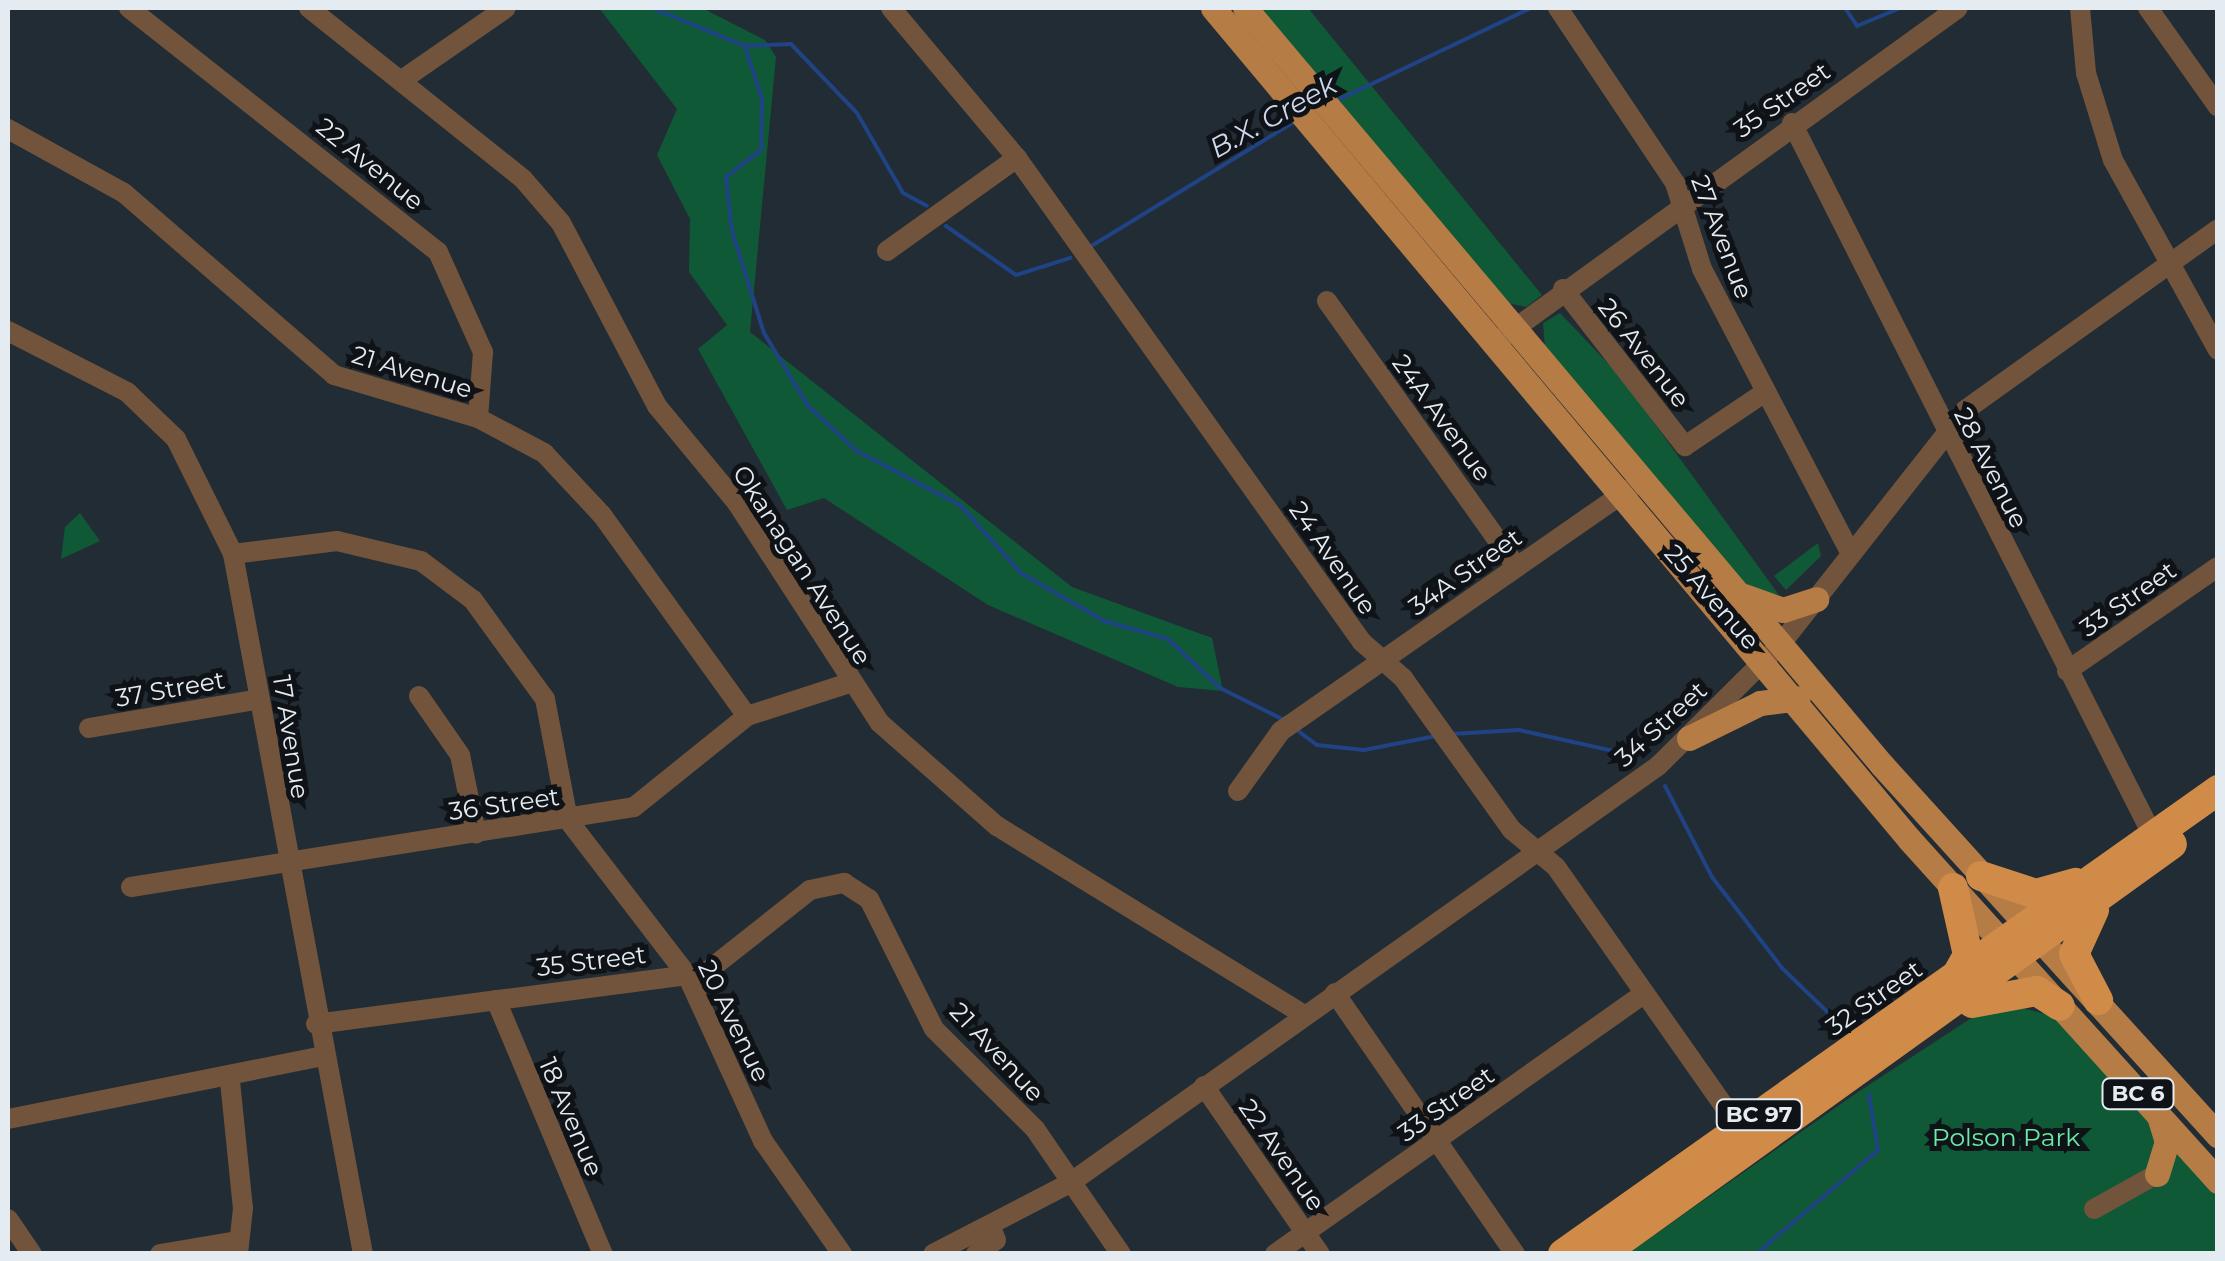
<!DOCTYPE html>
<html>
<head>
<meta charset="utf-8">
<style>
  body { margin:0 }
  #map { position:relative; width:2225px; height:1261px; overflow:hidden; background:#222c34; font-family:Montserrat,sans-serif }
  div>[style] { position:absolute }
  .green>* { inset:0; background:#0f5937 }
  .stream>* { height:4px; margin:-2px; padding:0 2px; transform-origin:2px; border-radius:2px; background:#204386 }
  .minor>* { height:20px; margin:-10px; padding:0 10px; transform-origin:10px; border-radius:10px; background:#71543b }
  .major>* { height:25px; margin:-12.5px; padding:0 12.5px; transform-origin:12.5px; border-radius:12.5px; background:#b67c45 }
  .highway>* { height:30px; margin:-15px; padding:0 15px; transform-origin:15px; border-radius:15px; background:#d18b48 }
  span { translate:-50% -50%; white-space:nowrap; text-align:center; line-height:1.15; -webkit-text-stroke:10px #0f1317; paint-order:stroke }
  .shield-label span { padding:2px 8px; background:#0f1317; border:2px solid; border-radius:8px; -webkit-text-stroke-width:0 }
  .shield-label { font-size:22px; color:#e4ebf1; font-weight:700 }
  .street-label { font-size:25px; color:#e4ebf1 }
  .park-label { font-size:25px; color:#6aeaa7 }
  .water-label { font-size:28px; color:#cdd8ec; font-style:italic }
  .frame { position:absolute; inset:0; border:10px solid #e4ebf1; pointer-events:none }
</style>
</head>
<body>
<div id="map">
  <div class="green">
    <i style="clip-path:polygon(599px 8px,702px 8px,765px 40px,776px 57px,750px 332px,1072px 587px,1212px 638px,1223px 691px,1178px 687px,988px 605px,824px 498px,787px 510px,698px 349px,727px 325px,689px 272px,690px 219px,657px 155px,677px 109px)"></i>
    <i style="clip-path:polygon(1261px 8px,1308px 8px,1542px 295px,1526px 307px,1508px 303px)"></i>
    <i style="clip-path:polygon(1560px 313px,1620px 376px,1779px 595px,1751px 591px,1545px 348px,1543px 323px)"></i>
    <i style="clip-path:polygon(80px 513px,100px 541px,61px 559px,65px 527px)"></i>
    <i style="clip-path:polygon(1815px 530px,1821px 556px,1786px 590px,1774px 576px,1818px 543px)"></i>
    <i style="clip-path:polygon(2011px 1005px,2053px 1016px,2217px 1196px,2217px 1253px,1627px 1254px,1858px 1092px,1973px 1017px)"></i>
  </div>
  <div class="stream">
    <i style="left:652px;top:8px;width:100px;rotate:22.2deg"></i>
    <i style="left:1845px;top:8px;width:22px;rotate:56deg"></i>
    <i style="left:1857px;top:26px;width:47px;rotate:-22.7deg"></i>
    <i style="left:745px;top:46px;width:56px;rotate:72.2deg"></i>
    <i style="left:762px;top:99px;width:51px;rotate:91.1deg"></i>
    <i style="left:761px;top:150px;width:44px;rotate:142.4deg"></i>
    <i style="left:726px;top:177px;width:54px;rotate:83.7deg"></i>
    <i style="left:732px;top:231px;width:107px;rotate:72.6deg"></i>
    <i style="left:764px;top:333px;width:85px;rotate:58.9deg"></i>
    <i style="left:808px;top:406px;width:67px;rotate:42.6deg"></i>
    <i style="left:857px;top:451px;width:116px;rotate:27.7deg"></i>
    <i style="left:960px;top:505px;width:91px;rotate:48.1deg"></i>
    <i style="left:1021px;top:573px;width:96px;rotate:30deg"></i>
    <i style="left:1104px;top:621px;width:66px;rotate:15.7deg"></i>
    <i style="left:1168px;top:639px;width:71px;rotate:43.3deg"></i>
    <i style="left:1220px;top:688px;width:74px;rotate:26.6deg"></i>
    <i style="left:745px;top:46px;width:46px;rotate:-2.5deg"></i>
    <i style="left:791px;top:44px;width:95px;rotate:46.3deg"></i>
    <i style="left:857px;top:113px;width:92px;rotate:60.1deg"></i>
    <i style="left:903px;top:193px;width:27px;rotate:28deg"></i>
    <i style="left:1338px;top:100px;width:214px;rotate:-25.5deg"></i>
    <i style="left:946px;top:226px;width:85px;rotate:35deg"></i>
    <i style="left:1016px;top:275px;width:57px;rotate:-17.5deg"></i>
    <i style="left:1093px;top:245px;width:236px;rotate:-31.5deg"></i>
    <i style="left:1297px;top:730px;width:25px;rotate:37deg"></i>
    <i style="left:1317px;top:745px;width:47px;rotate:6.1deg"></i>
    <i style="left:1364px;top:750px;width:73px;rotate:-11deg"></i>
    <i style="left:1450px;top:734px;width:69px;rotate:-3.3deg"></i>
    <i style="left:1519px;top:730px;width:116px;rotate:12.5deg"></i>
    <i style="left:1665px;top:786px;width:102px;rotate:62.7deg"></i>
    <i style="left:1712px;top:877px;width:115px;rotate:52.4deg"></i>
    <i style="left:1782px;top:968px;width:89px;rotate:44.1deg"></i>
    <i style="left:1756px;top:1254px;width:160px;rotate:-40.4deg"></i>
    <i style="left:1878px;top:1150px;width:56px;rotate:-99.3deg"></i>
  </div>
  <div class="minor">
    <i style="left:129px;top:8px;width:394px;rotate:38.3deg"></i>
    <i style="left:438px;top:252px;width:110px;rotate:65.8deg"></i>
    <i style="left:483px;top:352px;width:66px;rotate:94.3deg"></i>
    <i style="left:309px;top:8px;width:274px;rotate:38.6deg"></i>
    <i style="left:523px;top:179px;width:58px;rotate:49.2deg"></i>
    <i style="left:561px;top:223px;width:207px;rotate:62.3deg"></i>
    <i style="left:657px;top:406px;width:126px;rotate:50.5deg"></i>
    <i style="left:737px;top:503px;width:262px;rotate:57deg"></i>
    <i style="left:880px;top:723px;width:156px;rotate:41.4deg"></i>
    <i style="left:997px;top:826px;width:361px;rotate:31.6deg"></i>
    <i style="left:891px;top:8px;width:196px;rotate:50deg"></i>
    <i style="left:1017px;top:158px;width:594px;rotate:54.52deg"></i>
    <i style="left:1362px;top:642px;width:55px;rotate:41.3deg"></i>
    <i style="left:1403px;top:678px;width:187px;rotate:54.4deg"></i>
    <i style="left:1512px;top:830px;width:57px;rotate:40.1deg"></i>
    <i style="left:1556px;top:867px;width:320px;rotate:54.9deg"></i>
    <i style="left:1558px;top:8px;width:211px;rotate:56.2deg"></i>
    <i style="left:1675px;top:183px;width:90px;rotate:72.6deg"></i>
    <i style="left:1702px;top:269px;width:317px;rotate:62.4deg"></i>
    <i style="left:2080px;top:8px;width:65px;rotate:84.7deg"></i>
    <i style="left:2086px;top:73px;width:91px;rotate:72.8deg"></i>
    <i style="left:2113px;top:160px;width:217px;rotate:61.1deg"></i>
    <i style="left:2148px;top:8px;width:121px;rotate:54.7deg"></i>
    <i style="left:402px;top:80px;width:126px;rotate:-34.7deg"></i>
    <i style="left:1792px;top:123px;width:797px;rotate:63.15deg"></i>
    <i style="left:8px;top:129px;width:132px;rotate:28.9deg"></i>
    <i style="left:124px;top:193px;width:278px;rotate:40.9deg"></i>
    <i style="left:334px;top:375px;width:150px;rotate:16.6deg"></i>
    <i style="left:478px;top:418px;width:75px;rotate:27.9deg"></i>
    <i style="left:544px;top:453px;width:85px;rotate:46.9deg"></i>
    <i style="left:602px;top:515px;width:248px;rotate:54.2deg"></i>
    <i style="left:887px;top:251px;width:160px;rotate:-35.6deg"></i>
    <i style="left:1563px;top:289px;width:199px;rotate:52.2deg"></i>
    <i style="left:1685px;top:446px;width:95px;rotate:-33.9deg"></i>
    <i style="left:1327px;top:301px;width:325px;rotate:54.5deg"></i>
    <i style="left:8px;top:331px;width:134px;rotate:27.1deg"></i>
    <i style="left:127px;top:392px;width:68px;rotate:43.8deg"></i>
    <i style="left:176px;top:439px;width:128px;rotate:63.6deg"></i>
    <i style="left:233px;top:554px;width:712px;rotate:79.48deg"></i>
    <i style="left:1503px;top:337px;width:561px;rotate:-35.87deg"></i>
    <i style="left:233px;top:554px;width:105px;rotate:-7.1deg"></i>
    <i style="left:337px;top:541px;width:86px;rotate:13.4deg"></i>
    <i style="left:421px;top:561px;width:65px;rotate:36.9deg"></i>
    <i style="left:473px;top:600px;width:122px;rotate:54deg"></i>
    <i style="left:545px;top:699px;width:123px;rotate:79.2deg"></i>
    <i style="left:568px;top:820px;width:195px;rotate:52.5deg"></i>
    <i style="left:687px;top:975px;width:183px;rotate:65.4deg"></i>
    <i style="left:763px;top:1141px;width:138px;rotate:55deg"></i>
    <i style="left:2067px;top:671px;width:183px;rotate:-34.6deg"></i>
    <i style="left:419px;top:696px;width:72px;rotate:55.2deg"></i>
    <i style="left:460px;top:755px;width:80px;rotate:78.4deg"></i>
    <i style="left:89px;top:728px;width:173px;rotate:-9.6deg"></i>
    <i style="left:1238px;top:791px;width:74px;rotate:-54.4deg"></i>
    <i style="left:1281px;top:731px;width:426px;rotate:-34.8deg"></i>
    <i style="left:131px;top:887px;width:509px;rotate:-9.04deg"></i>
    <i style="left:634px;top:807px;width:145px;rotate:-38.8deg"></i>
    <i style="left:747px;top:716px;width:107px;rotate:-17.9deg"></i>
    <i style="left:1335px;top:993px;width:317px;rotate:55.4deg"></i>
    <i style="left:496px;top:1000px;width:276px;rotate:67.2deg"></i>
    <i style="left:316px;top:1024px;width:392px;rotate:-7.5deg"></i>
    <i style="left:705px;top:973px;width:134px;rotate:-38.3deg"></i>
    <i style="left:810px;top:890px;width:35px;rotate:-12deg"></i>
    <i style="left:844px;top:883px;width:30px;rotate:33deg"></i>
    <i style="left:869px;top:899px;width:145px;rotate:63.4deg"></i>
    <i style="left:934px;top:1029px;width:142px;rotate:44.7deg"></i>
    <i style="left:1035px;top:1129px;width:152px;rotate:55.5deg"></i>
    <i style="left:230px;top:1081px;width:128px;rotate:84.2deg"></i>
    <i style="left:243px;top:1208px;width:46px;rotate:96.2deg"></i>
    <i style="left:1204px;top:1086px;width:204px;rotate:55.4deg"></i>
    <i style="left:8px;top:1119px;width:320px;rotate:-11.3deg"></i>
    <i style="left:2094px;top:1209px;width:72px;rotate:-29.1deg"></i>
    <i style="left:8px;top:1219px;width:42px;rotate:55.6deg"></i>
    <i style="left:160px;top:1254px;width:78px;rotate:-9.6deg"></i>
    <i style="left:933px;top:1254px;width:154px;rotate:-27.4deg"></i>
    <i style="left:1070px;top:1183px;width:721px;rotate:-35.34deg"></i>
    <i style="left:1658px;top:766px;width:172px;rotate:-44.8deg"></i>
    <i style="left:1780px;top:645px;width:298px;rotate:-51.8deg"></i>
    <i style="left:1964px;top:411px;width:312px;rotate:-35.6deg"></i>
    <i style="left:976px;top:1254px;width:24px;rotate:-35deg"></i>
    <i style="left:996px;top:1240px;width:16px;rotate:-112deg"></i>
    <i style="left:1275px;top:1254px;width:451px;rotate:-35.2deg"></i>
  </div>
  <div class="major">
    <i style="left:1213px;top:8px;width:1084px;rotate:50.05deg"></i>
    <i style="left:1909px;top:839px;width:461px;rotate:47.9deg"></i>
    <i style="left:1245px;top:8px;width:989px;rotate:49.92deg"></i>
    <i style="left:1882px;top:765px;width:500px;rotate:47.8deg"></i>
    <i style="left:1744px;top:596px;width:41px;rotate:19.7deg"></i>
    <i style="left:1783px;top:610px;width:35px;rotate:-18deg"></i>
    <i style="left:1689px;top:738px;width:79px;rotate:-26.2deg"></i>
    <i style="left:1760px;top:703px;width:38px;rotate:-7deg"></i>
    <i style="left:2157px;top:1174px;width:34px;rotate:-73deg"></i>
    <i style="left:2167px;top:1142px;width:24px;rotate:-107deg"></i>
  </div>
  <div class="highway">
    <i style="left:1981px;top:876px;width:58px;rotate:18.1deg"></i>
    <i style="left:2036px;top:894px;width:41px;rotate:-15.8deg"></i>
    <i style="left:1953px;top:888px;width:69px;rotate:77.4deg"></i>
    <i style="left:1968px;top:955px;width:25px;rotate:119deg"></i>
    <i style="left:2094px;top:910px;width:48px;rotate:114.4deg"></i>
    <i style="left:2074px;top:954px;width:52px;rotate:62.4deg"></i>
    <i style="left:1972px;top:1003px;width:66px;rotate:-10.5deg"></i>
    <i style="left:2037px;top:991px;width:27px;rotate:33deg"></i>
    <i style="left:1563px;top:1254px;width:803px;rotate:-35.31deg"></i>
    <i style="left:1602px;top:1254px;width:702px;rotate:-35.73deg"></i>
  </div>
  <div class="shield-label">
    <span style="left:2138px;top:1094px">BC 6</span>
    <span style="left:1759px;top:1115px">BC 97</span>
  </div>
  <div class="street-label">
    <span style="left:1782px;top:100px;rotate:-35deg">35 Street</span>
    <span style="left:370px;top:164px;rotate:39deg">22 Avenue</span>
    <span style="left:1722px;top:237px;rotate:69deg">27 Avenue</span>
    <span style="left:1644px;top:353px;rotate:52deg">26 Avenue</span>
    <span style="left:412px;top:372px;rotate:17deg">21 Avenue</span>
    <span style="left:1442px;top:418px;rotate:54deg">24A Avenue</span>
    <span style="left:1991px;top:468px;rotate:63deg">28 Avenue</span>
    <span style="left:1333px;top:558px;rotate:55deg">24 Avenue</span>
    <span style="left:802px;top:565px;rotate:57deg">Okanagan Avenue</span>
    <span style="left:1465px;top:572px;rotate:-35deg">34A Street</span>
    <span style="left:1712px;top:597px;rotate:49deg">25 Avenue</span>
    <span style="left:2128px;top:599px;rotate:-35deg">33 Street</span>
    <span style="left:170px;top:689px;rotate:-10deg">37 Street</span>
    <span style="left:1661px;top:724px;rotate:-42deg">34 Street</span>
    <span style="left:291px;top:737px;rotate:81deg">17 Avenue</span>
    <span style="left:504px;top:804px;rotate:-8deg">36 Street</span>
    <span style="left:591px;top:961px;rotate:-7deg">35 Street</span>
    <span style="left:1874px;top:998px;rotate:-35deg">32 Street</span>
    <span style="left:734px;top:1021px;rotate:64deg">20 Avenue</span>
    <span style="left:997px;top:1052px;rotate:47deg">21 Avenue</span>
    <span style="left:1446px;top:1104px;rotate:-35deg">33 Street</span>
    <span style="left:571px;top:1117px;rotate:67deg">18 Avenue</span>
    <span style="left:1282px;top:1155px;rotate:55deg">22 Avenue</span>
  </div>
  <div class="park-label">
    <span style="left:2006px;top:1137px">Polson Park</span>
  </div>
  <div class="water-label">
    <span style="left:1273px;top:116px;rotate:-29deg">B.X. Creek</span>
  </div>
  <div class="frame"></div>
</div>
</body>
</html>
